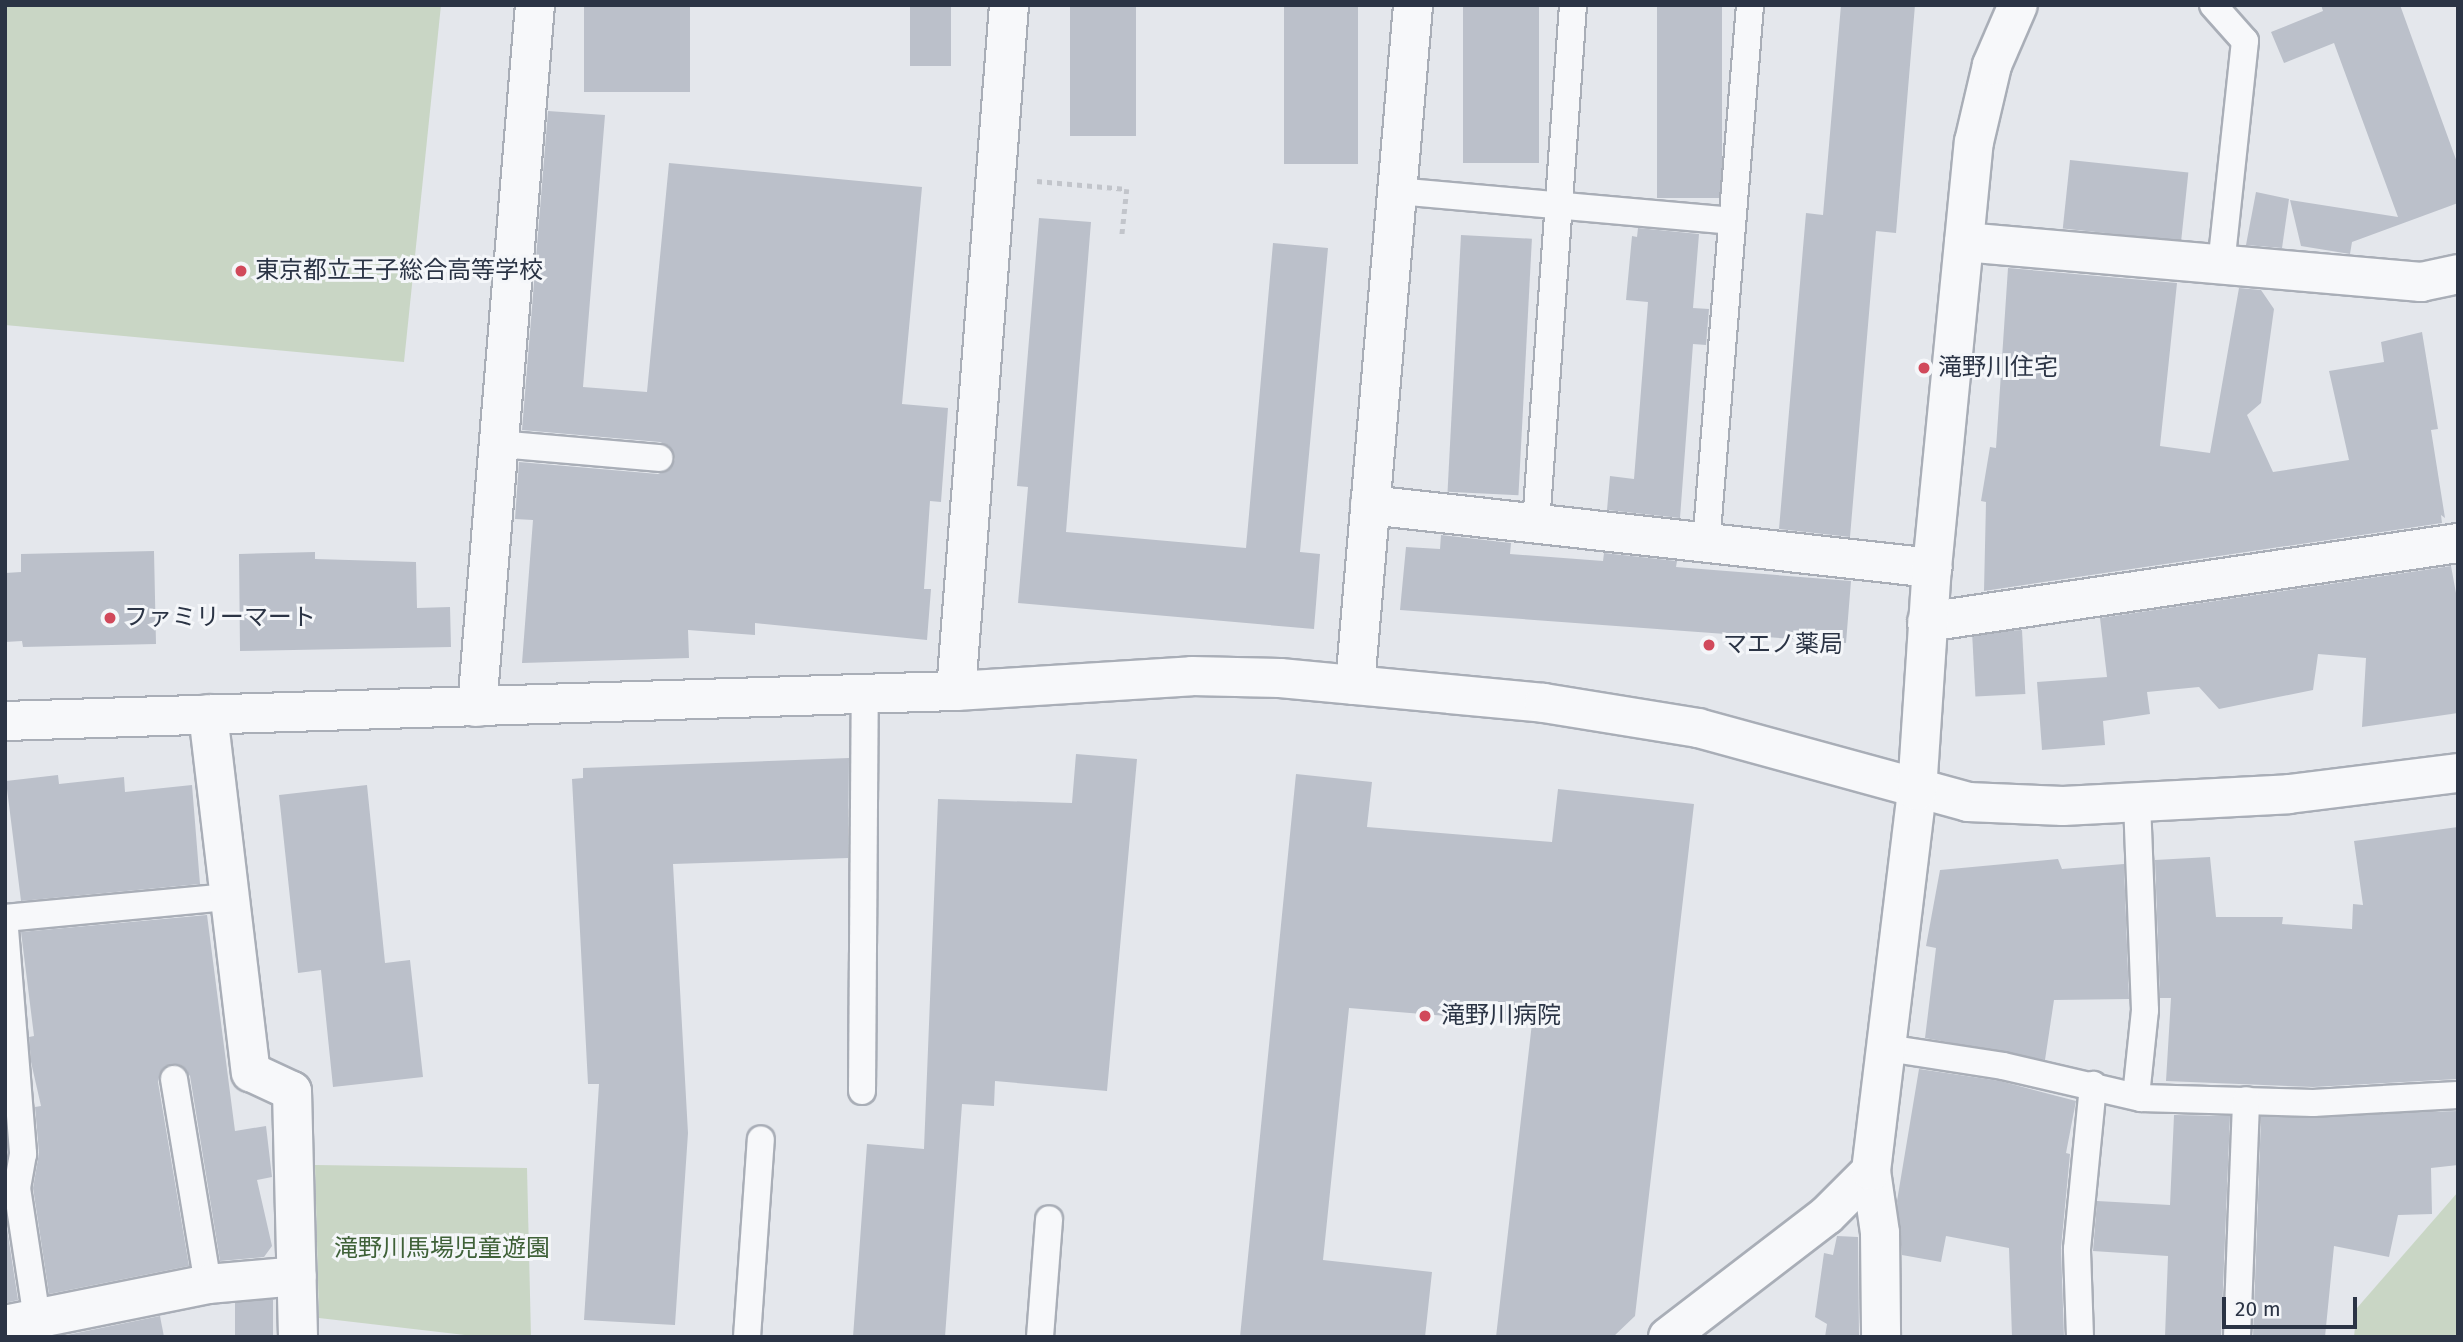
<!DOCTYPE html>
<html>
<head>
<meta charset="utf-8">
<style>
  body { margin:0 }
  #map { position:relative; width:2463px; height:1342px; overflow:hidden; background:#e4e7ec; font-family:"Fira Sans","Noto Sans JP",sans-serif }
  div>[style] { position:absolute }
  .green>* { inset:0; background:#c9d6c5 }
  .building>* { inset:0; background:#bbc0ca; transform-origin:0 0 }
  .path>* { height:4.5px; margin-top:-2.25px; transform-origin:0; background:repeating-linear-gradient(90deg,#c2c5cb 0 5px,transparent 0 10px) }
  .roads { filter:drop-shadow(2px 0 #a9aeb7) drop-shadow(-2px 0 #a9aeb7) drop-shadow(0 2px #a9aeb7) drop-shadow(0 -2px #a9aeb7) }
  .service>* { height:26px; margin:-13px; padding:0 13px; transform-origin:13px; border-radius:13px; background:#f7f8fa }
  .minor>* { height:38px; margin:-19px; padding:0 19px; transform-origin:19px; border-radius:19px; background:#f7f8fa }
  .tertiary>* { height:38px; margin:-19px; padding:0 19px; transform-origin:19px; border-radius:19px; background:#f7f8fa }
  .dots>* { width:19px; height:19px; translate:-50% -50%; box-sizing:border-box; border:4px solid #f4f6f9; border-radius:50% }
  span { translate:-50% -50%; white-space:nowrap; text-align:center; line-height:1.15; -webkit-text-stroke:6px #f4f6f9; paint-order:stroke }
  .poi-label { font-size:24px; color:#2b3445 }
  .left { translate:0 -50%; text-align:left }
  .park-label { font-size:24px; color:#3f6138 }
  .frame { position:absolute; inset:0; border:7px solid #2b3445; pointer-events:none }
  .scale { position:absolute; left:2222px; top:1297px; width:135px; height:32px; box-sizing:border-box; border:4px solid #2b3445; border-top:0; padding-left:9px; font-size:21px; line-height:24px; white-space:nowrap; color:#2b3445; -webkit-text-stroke:5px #f4f6f9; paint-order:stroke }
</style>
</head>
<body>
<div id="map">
  <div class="green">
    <i style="clip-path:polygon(5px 5px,441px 5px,404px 362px,5px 325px)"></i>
    <i style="clip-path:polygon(315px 1165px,527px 1168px,531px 1337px,482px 1337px,319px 1318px)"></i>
    <i style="clip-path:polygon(2458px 1192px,2458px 1337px,2354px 1337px,2357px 1308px)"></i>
  </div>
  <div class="building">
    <i style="left:584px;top:5px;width:106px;height:87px"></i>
    <i style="left:910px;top:5px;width:41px;height:61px"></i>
    <i style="left:1070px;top:5px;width:66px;height:131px"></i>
    <i style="left:1284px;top:5px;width:74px;height:159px"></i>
    <i style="left:1463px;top:5px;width:76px;height:158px"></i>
    <i style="left:1657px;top:5px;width:65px;height:193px"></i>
    <i style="clip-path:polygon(1841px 5px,1915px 5px,1896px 233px,1876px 231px,1850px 537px,1779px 529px,1806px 213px,1823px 215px)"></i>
    <i style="clip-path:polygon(2321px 5px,2400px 5px,2458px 165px,2458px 203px,2352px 242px,2350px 254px,2301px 246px,2290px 200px,2398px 217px,2334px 43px,2284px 63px,2271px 32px,2323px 11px)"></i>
    <i style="clip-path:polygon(548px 111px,605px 115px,583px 387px,647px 392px,669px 163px,922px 187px,902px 404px,948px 408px,941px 502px,930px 501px,924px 589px,931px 589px,927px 640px,755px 623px,755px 635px,688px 630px,689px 658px,522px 663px,533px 520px,515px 519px,519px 462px,658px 474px,671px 468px,675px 459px,669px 446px,660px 442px,522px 430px)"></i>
    <i style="left:2070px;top:160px;width:119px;height:69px;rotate:6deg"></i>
    <i style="clip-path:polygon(2256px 192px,2289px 199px,2282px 248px,2246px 245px)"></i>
    <i style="clip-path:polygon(1039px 218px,1091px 222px,1066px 532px,1246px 548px,1273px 243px,1328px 248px,1300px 552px,1320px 554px,1314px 629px,1018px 603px,1028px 487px,1017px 486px)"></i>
    <i style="clip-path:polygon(1638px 228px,1699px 234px,1693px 308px,1709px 309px,1706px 345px,1693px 344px,1680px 518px,1607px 510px,1610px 476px,1634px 479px,1648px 302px,1626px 300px,1632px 236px,1637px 237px)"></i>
    <i style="left:1461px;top:235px;width:71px;height:257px;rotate:3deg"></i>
    <i style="clip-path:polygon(2008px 268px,2177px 283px,2160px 446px,2210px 453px,2239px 288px,2261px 290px,2274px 309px,2261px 403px,2247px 415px,2273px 472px,2349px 460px,2329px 371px,2384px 362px,2381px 342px,2422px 332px,2438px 429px,2431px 430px,2445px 518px,2441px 515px,2442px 523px,1984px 591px,1986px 502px,1981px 501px,1990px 447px,1996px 448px)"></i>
    <i style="clip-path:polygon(1441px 535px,1511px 543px,1510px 554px,1603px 561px,1604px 553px,1677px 561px,1676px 567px,1851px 581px,1846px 643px,1400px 610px,1406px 547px,1440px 549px)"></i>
    <i style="clip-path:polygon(154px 551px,156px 644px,23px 647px,22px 641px,5px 642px,5px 573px,21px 572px,21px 554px)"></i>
    <i style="clip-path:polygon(315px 552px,315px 559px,416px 562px,417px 608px,450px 607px,451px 647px,240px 651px,239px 554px)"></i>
    <i style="clip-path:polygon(2451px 566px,2458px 604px,2458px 713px,2362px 727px,2366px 658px,2318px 654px,2313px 690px,2219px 709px,2199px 687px,2147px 692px,2150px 714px,2103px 721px,2105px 745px,2042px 750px,2037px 682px,2107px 677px,2100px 618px)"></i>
    <i style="left:2022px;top:630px;width:64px;height:50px;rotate:87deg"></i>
    <i style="clip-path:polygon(1076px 754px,1137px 759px,1107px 1091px,995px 1081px,994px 1106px,962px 1104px,945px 1337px,853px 1337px,867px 1144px,924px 1149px,938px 799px,1072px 803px)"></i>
    <i style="clip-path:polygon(849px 758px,848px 858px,673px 864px,688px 1133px,675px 1325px,584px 1320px,599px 1084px,588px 1084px,572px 779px,583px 778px,583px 768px)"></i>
    <i style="clip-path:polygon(1296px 774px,1372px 782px,1367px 827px,1552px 842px,1558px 789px,1694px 804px,1635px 1316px,1613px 1337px,1496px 1337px,1532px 1023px,1349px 1008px,1323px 1260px,1432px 1272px,1425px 1337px,1240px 1337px)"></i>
    <i style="clip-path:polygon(58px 775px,59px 784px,124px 777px,125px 792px,192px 785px,200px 884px,21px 901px,6px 781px)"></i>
    <i style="clip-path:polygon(367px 785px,385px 963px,410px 960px,423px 1077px,333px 1087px,321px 970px,298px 973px,279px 795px)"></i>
    <i style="clip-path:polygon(2458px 827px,2458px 1079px,2313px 1087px,2166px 1081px,2171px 998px,2160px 998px,2155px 860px,2210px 857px,2216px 917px,2283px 917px,2282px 924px,2352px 929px,2353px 904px,2363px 905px,2354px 841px)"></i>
    <i style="clip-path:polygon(2058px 859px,2062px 869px,2124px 864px,2129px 999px,2054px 1000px,2045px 1060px,1925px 1038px,1936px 948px,1926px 946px,1940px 870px)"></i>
    <i style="clip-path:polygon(207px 915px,235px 1131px,266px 1126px,272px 1177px,257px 1180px,272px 1246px,264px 1257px,220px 1261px,190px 1076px,180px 1065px,171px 1064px,160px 1073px,158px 1082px,189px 1266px,49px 1294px,33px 1188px,39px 1153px,35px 1107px,41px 1106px,31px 1062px,29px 1037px,34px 1036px,21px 932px)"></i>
    <i style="clip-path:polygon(1919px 1069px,2000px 1081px,2076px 1101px,2066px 1153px,2070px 1154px,2061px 1248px,2064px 1337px,2012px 1337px,2009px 1248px,1946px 1236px,1941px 1262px,1902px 1255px,1897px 1201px)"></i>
    <i style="clip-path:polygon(2458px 1111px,2458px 1165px,2431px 1168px,2432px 1214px,2398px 1215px,2389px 1257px,2334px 1246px,2325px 1337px,2253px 1337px,2261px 1117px)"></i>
    <i style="clip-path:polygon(2174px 1115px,2230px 1116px,2221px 1337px,2165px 1337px,2168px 1256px,2093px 1251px,2097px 1201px,2170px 1205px)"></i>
    <i style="clip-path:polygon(5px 1215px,18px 1300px,5px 1303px)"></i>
    <i style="clip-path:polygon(1837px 1236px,1858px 1237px,1859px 1337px,1825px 1337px,1827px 1324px,1815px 1317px,1824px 1253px,1833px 1255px)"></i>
    <i style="left:273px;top:1300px;width:37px;height:38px;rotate:90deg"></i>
    <i style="clip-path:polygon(160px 1316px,164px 1337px,57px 1337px)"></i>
  </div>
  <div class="path">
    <i style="left:1037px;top:181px;width:90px;rotate:5.1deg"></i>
    <i style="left:1127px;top:189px;width:47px;rotate:96.1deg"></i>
  </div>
  <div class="roads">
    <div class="service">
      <i style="left:2213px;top:5px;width:48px;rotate:48.4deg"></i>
      <i style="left:2245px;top:41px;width:225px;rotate:96.1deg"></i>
      <i style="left:1397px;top:191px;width:336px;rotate:5.1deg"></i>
      <i style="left:499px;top:444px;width:161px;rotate:5deg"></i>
      <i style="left:1536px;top:524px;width:520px;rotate:-85.92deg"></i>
      <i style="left:1706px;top:544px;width:541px;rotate:-85.33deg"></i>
      <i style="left:5px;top:918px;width:225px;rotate:-5.4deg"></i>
      <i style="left:5px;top:929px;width:226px;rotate:85.4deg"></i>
      <i style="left:23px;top:1154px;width:35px;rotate:100deg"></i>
      <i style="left:17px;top:1188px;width:132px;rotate:81.3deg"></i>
      <i style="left:1887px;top:1048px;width:117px;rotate:8.8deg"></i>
      <i style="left:2003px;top:1066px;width:142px;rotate:13.1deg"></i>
      <i style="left:2141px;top:1098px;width:172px;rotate:1.7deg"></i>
      <i style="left:2313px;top:1103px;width:145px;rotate:-3.2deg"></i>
      <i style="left:174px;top:1079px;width:208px;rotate:80.6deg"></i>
      <i style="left:862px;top:1091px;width:397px;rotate:-89.6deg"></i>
      <i style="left:2136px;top:1096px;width:86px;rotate:-84deg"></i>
      <i style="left:2145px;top:1010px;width:207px;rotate:-92.2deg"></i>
      <i style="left:747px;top:1337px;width:198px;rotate:-86deg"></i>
      <i style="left:1040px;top:1337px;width:118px;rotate:-85.6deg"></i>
      <i style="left:2080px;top:1337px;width:88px;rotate:-92deg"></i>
      <i style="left:2077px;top:1249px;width:165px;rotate:-84.4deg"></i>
      <i style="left:2237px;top:1337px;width:237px;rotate:-87.8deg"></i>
    </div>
    <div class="minor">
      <i style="left:1964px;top:242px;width:459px;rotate:5deg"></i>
      <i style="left:2421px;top:282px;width:38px;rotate:-12deg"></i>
      <i style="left:1370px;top:505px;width:566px;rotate:6.4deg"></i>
      <i style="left:1927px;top:622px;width:537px;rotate:-8.46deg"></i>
      <i style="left:1355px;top:685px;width:682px;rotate:-85.12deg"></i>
      <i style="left:477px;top:707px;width:704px;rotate:-85.28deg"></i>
      <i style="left:208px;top:714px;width:361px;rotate:83.2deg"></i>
      <i style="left:251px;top:1072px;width:45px;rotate:24.9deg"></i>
      <i style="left:292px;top:1091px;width:246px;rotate:88.6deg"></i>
      <i style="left:1871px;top:1171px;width:63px;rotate:81.7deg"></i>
      <i style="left:1880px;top:1233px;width:104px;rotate:89.4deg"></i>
      <i style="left:5px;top:1325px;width:207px;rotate:-11.4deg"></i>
      <i style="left:208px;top:1284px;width:89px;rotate:-5.1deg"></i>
      <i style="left:1668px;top:1337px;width:200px;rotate:-37.5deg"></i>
      <i style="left:1827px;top:1215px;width:62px;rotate:-45deg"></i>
      <i style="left:1871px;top:1171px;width:383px;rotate:-83.1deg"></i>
    </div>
    <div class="tertiary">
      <i style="left:956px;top:691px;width:688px;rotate:-85.58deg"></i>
      <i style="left:5px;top:721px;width:951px;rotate:-1.81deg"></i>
      <i style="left:956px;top:691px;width:236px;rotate:-3.6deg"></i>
      <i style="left:1192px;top:676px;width:88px;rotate:1.3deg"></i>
      <i style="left:1280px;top:678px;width:265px;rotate:5.4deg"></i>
      <i style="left:1544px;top:703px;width:156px;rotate:9.2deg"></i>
      <i style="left:1698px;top:728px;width:280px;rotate:15.3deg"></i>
      <i style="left:1968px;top:802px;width:95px;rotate:2.4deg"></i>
      <i style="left:2063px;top:806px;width:226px;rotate:-3deg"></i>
      <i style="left:2289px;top:794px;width:170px;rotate:-7.1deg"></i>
      <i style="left:1917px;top:791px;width:224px;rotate:-86.2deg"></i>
      <i style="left:1932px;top:568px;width:428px;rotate:-84.4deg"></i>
      <i style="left:1974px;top:142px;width:79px;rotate:-76.8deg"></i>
      <i style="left:1992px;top:65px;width:65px;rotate:-66.6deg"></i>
    </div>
  </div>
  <div class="dots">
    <i style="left:241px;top:271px;background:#d1495b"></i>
    <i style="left:1924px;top:368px;background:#d1495b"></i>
    <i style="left:110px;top:618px;background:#d1495b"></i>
    <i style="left:1709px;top:645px;background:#d1495b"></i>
    <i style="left:1425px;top:1016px;background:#d1495b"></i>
  </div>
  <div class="poi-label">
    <span class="left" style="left:255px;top:271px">東京都立王子総合高等学校</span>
    <span class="left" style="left:1938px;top:368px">滝野川住宅</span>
    <span class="left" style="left:124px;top:618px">ファミリーマート</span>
    <span class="left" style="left:1723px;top:645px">マエノ薬局</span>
    <span class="left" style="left:1441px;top:1016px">滝野川病院</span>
  </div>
  <div class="park-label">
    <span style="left:442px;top:1249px">滝野川馬場児童遊園</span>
  </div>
  <div class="frame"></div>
  <div class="scale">20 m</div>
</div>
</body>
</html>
